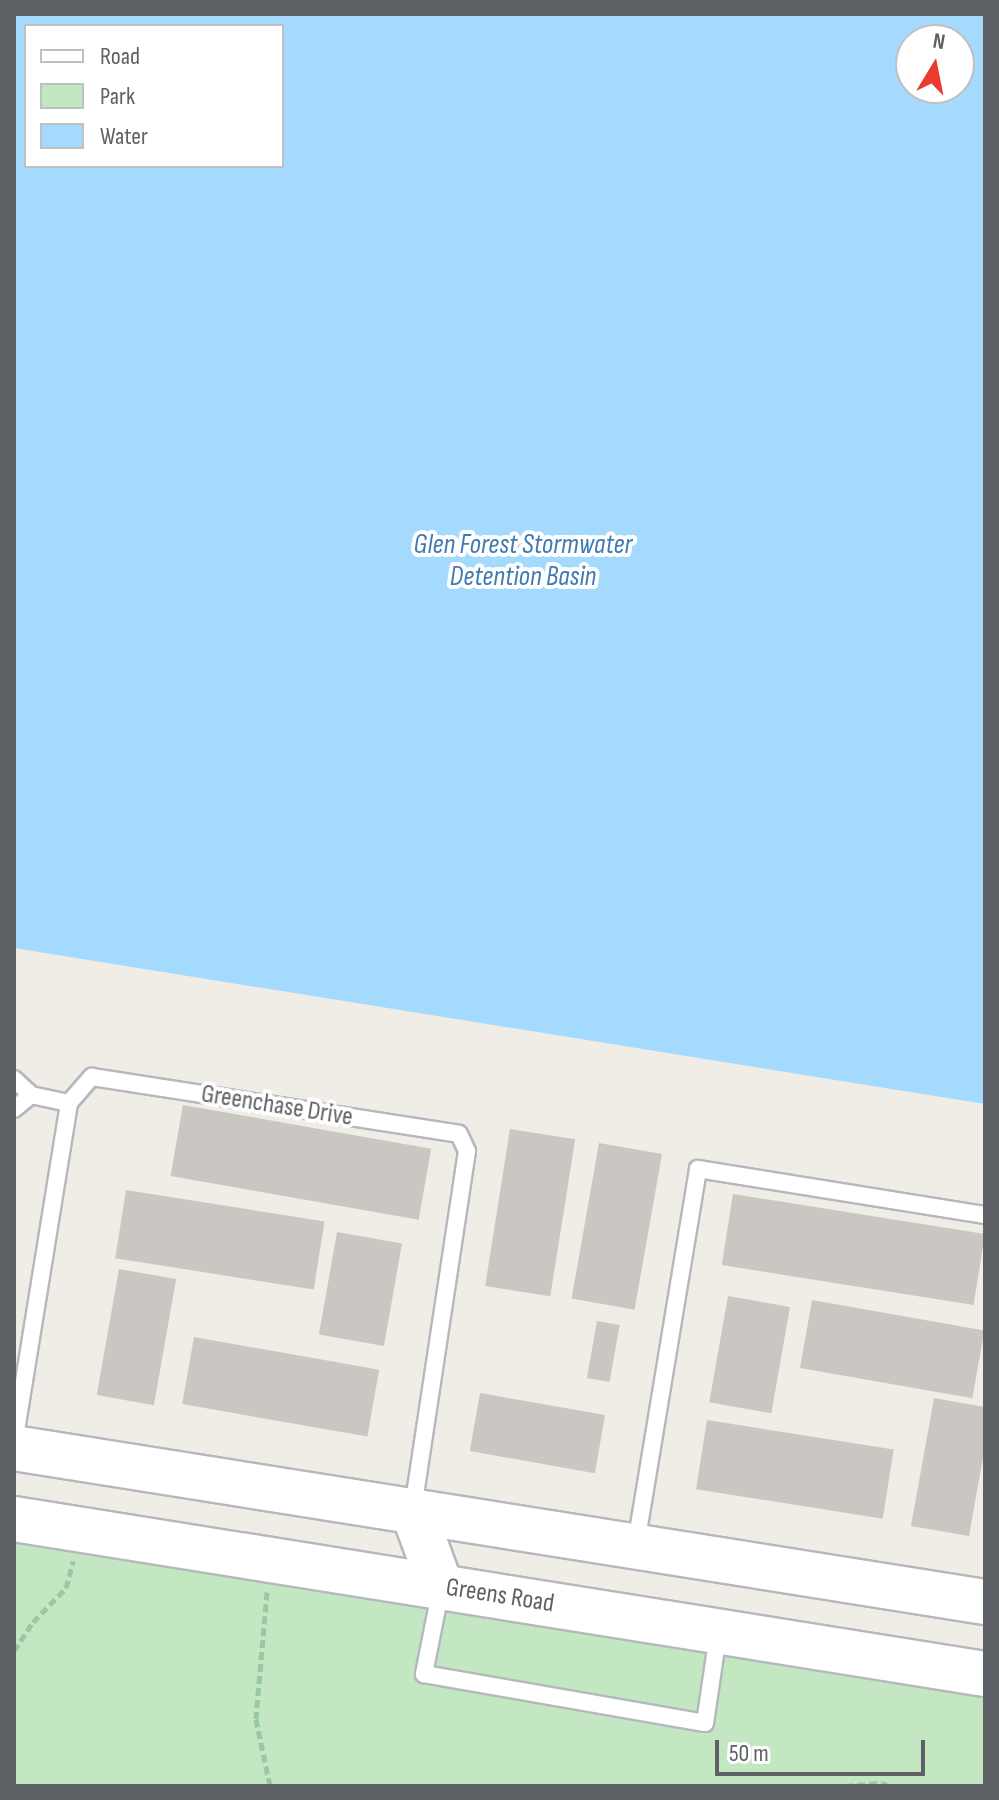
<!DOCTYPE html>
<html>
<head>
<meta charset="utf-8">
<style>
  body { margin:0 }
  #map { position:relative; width:999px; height:1800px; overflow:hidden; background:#efede5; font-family:"Sofia Sans Condensed",sans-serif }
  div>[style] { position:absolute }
  .green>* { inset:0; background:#c2e7c1 }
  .water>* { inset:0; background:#a5daff }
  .building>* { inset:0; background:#cac7c2; transform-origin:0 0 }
  .path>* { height:5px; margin-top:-2.5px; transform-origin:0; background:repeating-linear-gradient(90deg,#9ac8a6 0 8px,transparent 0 12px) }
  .roads { filter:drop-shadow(2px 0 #b5b8bc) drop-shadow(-2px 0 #b5b8bc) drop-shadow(0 2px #b5b8bc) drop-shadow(0 -2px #b5b8bc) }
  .lane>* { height:16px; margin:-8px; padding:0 8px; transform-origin:8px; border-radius:8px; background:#fff }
  .secondary>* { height:44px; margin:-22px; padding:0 22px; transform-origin:22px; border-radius:22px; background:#fff }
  span { translate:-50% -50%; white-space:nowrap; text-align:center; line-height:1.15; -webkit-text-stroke:8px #fff; paint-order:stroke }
  .street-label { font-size:26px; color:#5d6165 }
  .water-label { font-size:28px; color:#417ab2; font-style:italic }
  .frame { position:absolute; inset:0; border:16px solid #5d6165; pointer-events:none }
  .legend { position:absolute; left:24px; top:24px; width:260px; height:144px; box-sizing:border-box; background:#fff; border:2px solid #bec0c1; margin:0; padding:10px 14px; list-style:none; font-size:24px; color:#5d6165 }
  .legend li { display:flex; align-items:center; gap:16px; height:40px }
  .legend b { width:40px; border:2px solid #bec0c1 }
  .north { position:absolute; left:895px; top:24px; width:80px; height:80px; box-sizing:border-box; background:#fff; border:2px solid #bec0c1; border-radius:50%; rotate:10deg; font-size:22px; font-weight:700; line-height:32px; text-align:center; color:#5d6165 }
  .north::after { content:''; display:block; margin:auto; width:28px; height:36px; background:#eb3a30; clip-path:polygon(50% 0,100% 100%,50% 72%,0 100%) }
  .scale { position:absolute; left:715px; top:1740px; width:210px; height:36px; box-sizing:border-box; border:4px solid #5d6165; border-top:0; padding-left:10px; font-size:24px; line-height:28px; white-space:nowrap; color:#5d6165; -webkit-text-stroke:6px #fff; paint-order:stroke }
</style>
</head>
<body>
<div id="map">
  <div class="green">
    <i style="clip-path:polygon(14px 1537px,985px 1691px,985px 1786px,14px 1786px)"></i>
  </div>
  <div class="water">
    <i style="clip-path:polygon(evenodd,14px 14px,985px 14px,985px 1104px,14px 948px,14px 14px,26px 26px,282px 26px,282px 166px,26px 166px,26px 26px,14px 14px,911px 40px,959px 40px,959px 88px,911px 88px,911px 40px)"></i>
  </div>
  <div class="building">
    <i style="left:183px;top:1105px;width:252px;height:72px;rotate:10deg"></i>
    <i style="left:510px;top:1129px;width:66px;height:159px;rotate:9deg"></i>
    <i style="left:599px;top:1143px;width:64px;height:158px;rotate:10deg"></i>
    <i style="left:126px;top:1190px;width:201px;height:69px;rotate:9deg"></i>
    <i style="left:733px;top:1194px;width:255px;height:72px;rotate:9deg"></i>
    <i style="left:337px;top:1232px;width:66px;height:104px;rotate:10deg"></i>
    <i style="left:119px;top:1269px;width:58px;height:128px;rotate:10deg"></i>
    <i style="left:728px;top:1296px;width:63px;height:108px;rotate:10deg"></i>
    <i style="left:812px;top:1300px;width:175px;height:69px;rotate:10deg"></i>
    <i style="left:597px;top:1321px;width:23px;height:58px;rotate:10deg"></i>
    <i style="left:194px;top:1337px;width:188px;height:68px;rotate:10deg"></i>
    <i style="left:480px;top:1393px;width:127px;height:59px;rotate:10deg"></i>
    <i style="clip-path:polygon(934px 1398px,985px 1407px,985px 1446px,969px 1536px,911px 1526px)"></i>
    <i style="left:707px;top:1420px;width:189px;height:70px;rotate:9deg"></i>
  </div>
  <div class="path">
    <i style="left:267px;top:1592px;width:127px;rotate:95deg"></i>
    <i style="left:256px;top:1719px;width:68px;rotate:78.2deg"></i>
    <i style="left:14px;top:1651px;width:35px;rotate:-57deg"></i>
    <i style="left:33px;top:1622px;width:47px;rotate:-45.9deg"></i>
    <i style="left:66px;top:1588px;width:28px;rotate:-75deg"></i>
    <i style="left:845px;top:1786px;width:37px;rotate:-5deg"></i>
    <i style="left:882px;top:1783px;width:8px;rotate:23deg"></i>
  </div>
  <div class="roads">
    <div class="lane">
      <i style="left:14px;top:1079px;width:23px;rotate:43deg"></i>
      <i style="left:31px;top:1095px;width:39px;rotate:12deg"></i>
      <i style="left:14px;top:1109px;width:22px;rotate:-39deg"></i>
      <i style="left:14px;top:1443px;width:344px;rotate:-80.8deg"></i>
      <i style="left:69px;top:1103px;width:35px;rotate:-49deg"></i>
      <i style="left:92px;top:1077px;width:371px;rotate:8.8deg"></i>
      <i style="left:459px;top:1134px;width:19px;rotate:65deg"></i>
      <i style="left:467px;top:1151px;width:362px;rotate:98.6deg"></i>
      <i style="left:636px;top:1544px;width:380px;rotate:-80.6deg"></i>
      <i style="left:698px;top:1169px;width:291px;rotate:9.1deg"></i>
      <i style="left:441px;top:1588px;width:88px;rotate:101.2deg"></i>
      <i style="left:424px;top:1674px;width:285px;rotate:9.9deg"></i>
      <i style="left:705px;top:1723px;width:89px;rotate:-81.6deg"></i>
    </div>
    <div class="secondary">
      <i style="left:14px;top:1448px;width:983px;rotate:9.01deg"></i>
      <i style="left:413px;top:1511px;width:81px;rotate:69.8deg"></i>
      <i style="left:14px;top:1519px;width:983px;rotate:9.07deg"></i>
    </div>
  </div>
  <div class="street-label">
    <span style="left:277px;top:1106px;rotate:9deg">Greenchase Drive</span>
    <span style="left:500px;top:1596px;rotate:9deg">Greens Road</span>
  </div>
  <div class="water-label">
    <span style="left:523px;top:561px">Glen Forest Stormwater<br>Detention Basin</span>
  </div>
  <div class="frame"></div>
  <ul class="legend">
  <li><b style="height:10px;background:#fff"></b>Road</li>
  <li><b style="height:22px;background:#c2e7c1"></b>Park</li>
  <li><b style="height:22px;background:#a5daff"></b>Water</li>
  </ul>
  <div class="north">N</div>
  <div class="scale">50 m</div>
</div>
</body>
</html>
